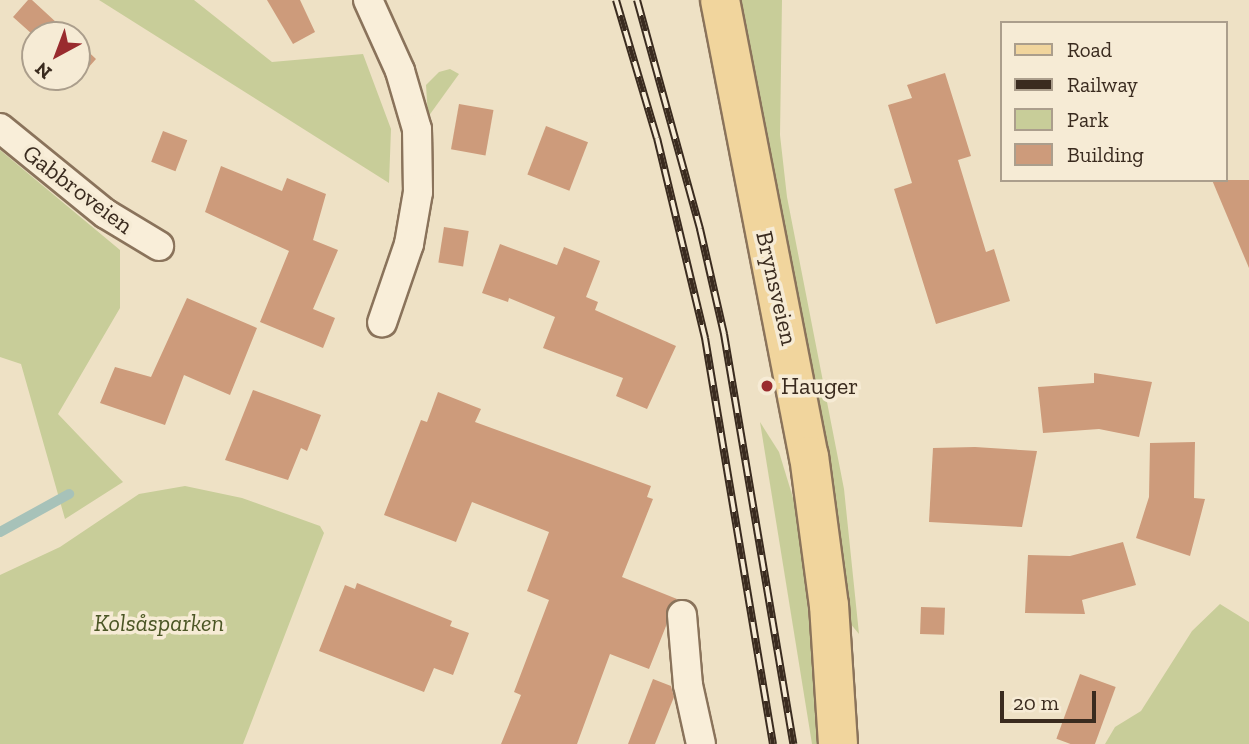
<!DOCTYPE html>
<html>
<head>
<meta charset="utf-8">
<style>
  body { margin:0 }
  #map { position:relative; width:1249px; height:744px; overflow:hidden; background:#eee1c5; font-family:"Zilla Slab",serif }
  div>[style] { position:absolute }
  .green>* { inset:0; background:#c8cd99 }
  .stream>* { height:10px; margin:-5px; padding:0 5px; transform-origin:5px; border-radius:5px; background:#a7c2b9 }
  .building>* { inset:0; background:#cd9b7b; transform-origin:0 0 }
  .roads { filter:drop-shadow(2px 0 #8a735b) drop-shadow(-2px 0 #8a735b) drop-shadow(0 2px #8a735b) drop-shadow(0 -2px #8a735b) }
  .street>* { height:28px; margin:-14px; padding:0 14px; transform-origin:14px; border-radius:14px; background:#f9eed9 }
  .primary>* { height:38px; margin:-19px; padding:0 19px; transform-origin:19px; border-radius:19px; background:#f1d59d }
  .rail>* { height:8px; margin-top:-4px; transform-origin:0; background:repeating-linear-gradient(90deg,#f6ebd5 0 16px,#3a2b1f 0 32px); box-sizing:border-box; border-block:2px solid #3a2b1f }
  .dots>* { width:19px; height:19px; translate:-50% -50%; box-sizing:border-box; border:4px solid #f6ebd5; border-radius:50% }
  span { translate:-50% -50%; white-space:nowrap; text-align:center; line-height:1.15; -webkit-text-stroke:7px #f6ebd5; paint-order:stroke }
  .street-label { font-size:24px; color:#3a2b1f }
  .poi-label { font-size:24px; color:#3a2b1f }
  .left { translate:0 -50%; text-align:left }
  .park-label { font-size:24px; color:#4b5625; font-style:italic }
  .legend { position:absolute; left:1000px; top:21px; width:228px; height:161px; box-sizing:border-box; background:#f6ebd5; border:2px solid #ab9e8c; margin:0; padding:9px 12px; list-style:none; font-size:21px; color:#3a2b1f }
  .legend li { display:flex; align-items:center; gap:14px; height:35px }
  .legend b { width:35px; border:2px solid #ab9e8c }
  .north { position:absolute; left:21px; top:21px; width:70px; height:70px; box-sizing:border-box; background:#f6ebd5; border:2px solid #ab9e8c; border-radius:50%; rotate:221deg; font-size:19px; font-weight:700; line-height:28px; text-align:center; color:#3a2b1f }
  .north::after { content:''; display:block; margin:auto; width:24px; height:32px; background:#992b2e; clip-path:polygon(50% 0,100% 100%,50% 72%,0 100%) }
  .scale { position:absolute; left:1000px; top:691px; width:96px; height:32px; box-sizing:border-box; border:4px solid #3a2b1f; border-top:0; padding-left:9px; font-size:21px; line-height:24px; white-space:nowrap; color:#3a2b1f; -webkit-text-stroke:5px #f6ebd5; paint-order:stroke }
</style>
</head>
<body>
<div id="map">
  <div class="green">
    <i style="clip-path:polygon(99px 0,194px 0,272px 62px,363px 54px,391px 129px,389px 183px)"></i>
    <i style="clip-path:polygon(739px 0,782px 0,780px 135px,787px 197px,844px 489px,859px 634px,849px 622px)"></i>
    <i style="clip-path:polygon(450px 69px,459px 74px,428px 117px,426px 85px,439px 72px)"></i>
    <i style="clip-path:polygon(0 150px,120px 250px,120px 308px,58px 414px,123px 482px,65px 519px,21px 364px,0 357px)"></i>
    <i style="clip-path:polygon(760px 422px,779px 452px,801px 524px,819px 744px,812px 744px)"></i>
    <i style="clip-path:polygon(185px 486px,242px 498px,320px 526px,324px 533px,243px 744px,0 744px,0 575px,60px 547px,139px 494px)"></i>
    <i style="clip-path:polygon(1220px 604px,1249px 622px,1249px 744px,1105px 744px,1115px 727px,1141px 711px,1192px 631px)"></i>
  </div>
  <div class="stream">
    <i style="left:0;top:532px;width:79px;rotate:-28.8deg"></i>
  </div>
  <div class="building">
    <i style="clip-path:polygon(28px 0,32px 0,70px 35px,35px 35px,35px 53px,24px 43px,32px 34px,13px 17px)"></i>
    <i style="clip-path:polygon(267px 0,300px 0,315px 32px,293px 44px)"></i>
    <i style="clip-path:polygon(77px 41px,96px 59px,71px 87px,60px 77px,77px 77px)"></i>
    <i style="clip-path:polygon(945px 73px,971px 156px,958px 160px,986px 252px,994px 249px,1010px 301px,936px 324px,894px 189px,912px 183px,888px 105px,912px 98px,907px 85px)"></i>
    <i style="left:459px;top:104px;width:35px;height:46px;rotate:10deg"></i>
    <i style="left:546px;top:126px;width:45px;height:52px;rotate:21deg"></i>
    <i style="left:163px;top:131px;width:26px;height:33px;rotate:21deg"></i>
    <i style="clip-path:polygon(221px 166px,282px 191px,287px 178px,326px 194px,313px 240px,338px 250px,313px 309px,335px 318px,323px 348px,260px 322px,289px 251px,205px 212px)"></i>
    <i style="clip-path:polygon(1212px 180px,1249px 180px,1249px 268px)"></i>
    <i style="left:444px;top:227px;width:25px;height:36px;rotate:9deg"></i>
    <i style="clip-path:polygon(500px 244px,557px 265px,564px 247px,600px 261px,586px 297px,598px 302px,595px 310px,676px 346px,647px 409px,616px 396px,623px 378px,543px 348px,555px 317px,509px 298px,508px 302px,482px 293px)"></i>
    <i style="clip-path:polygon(187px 298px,257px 328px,230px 395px,184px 375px,165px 425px,100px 403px,115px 367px,151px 377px)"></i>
    <i style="clip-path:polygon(1094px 373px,1152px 382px,1139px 437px,1099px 429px,1043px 433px,1038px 387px,1094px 383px)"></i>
    <i style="clip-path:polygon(253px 390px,321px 415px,307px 451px,301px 448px,288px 480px,225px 460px)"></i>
    <i style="clip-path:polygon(438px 392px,481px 409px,475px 422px,651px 486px,647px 497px,653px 499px,622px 577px,677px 599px,667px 609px,666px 626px,649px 669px,610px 654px,577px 744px,501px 744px,521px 695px,514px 692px,549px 600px,527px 591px,549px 532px,472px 502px,456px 542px,384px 515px,421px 420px,427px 422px)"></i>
    <i style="clip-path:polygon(1195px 442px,1194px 498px,1205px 499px,1190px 556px,1136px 538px,1149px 497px,1150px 443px)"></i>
    <i style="clip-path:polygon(975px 447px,1037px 451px,1022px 527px,929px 522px,933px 448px)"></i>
    <i style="clip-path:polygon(1123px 542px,1136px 585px,1082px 600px,1085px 614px,1025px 613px,1028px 555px,1070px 556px)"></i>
    <i style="clip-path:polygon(357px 583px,452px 621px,450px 626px,469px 633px,453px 675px,434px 668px,424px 692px,319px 651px,345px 585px,355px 589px)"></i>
    <i style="left:921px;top:607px;width:24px;height:27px;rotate:2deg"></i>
    <i style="left:1080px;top:674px;width:38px;height:69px;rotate:20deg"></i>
    <i style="clip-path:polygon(653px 679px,671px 686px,674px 697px,655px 744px,628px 744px)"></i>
  </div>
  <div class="roads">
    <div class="street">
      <i style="left:368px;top:0;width:78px;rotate:65.7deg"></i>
      <i style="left:400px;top:71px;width:60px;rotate:73.7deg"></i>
      <i style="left:417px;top:129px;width:63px;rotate:89.1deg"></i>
      <i style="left:418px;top:192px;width:53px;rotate:99.8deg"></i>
      <i style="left:409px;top:244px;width:83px;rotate:108.9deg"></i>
      <i style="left:0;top:128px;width:136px;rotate:39.1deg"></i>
      <i style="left:106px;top:214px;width:62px;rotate:31.1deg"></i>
      <i style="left:682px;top:615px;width:70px;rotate:85.1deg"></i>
      <i style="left:688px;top:685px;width:60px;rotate:77.6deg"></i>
    </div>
    <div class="primary">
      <i style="left:720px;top:0;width:465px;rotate:79deg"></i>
      <i style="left:809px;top:456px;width:150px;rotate:82.4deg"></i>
      <i style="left:829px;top:605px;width:139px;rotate:86.3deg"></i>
    </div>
  </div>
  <div class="rail">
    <i style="left:616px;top:0;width:144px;rotate:73.5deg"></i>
    <i style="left:657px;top:138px;width:206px;rotate:76.5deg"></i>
    <i style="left:705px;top:338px;width:412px;rotate:80.5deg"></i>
    <i style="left:637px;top:0;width:238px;rotate:74.6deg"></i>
    <i style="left:700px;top:229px;width:108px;rotate:77.1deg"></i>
    <i style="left:724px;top:334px;width:416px;rotate:80.4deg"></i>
  </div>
  <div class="dots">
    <i style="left:767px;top:386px;background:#992b2e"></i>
  </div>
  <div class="street-label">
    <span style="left:78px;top:189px;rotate:37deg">Gabbroveien</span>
    <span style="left:777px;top:288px;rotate:77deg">Brynsveien</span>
  </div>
  <div class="poi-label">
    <span class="left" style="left:781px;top:386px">Hauger</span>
  </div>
  <div class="park-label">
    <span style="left:159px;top:623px">Kolsåsparken</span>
  </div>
  <ul class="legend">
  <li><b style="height:9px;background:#f1d59d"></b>Road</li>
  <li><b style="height:9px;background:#3a2b1f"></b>Railway</li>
  <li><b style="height:19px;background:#c8cd99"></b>Park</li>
  <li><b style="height:19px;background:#cd9b7b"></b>Building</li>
  </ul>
  <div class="north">N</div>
  <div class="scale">20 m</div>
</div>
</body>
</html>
